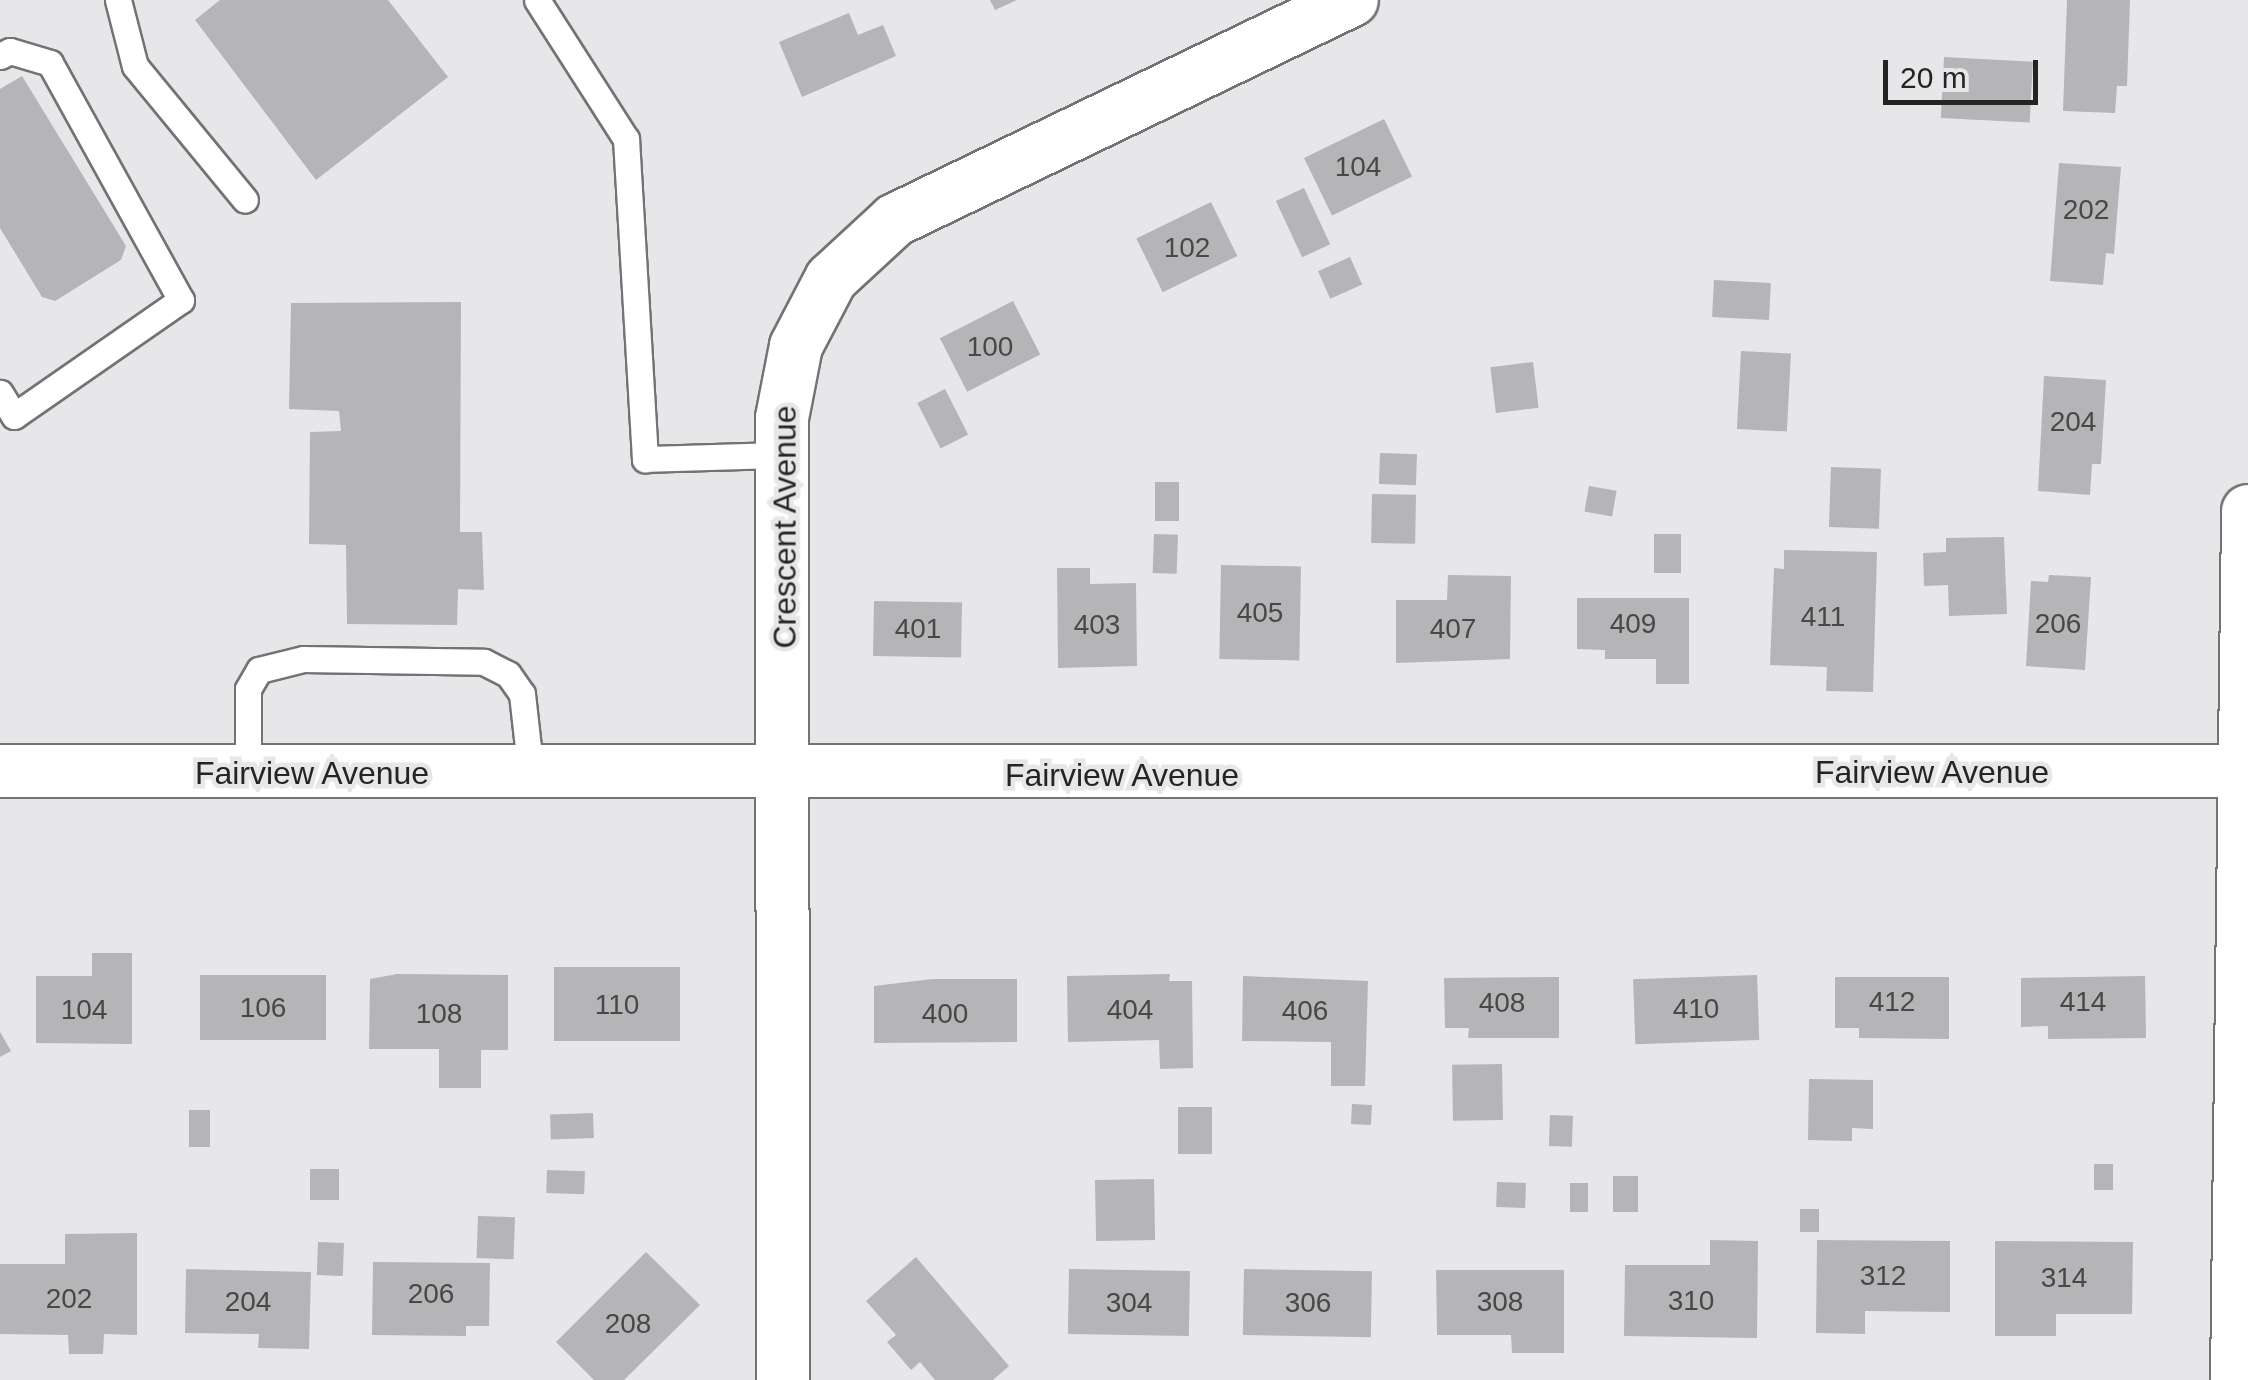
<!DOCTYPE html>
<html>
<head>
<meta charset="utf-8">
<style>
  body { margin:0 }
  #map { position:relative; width:2248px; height:1380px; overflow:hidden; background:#e7e7e9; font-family:Arial,sans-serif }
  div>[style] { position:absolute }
  .building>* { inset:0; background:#b5b5b7; transform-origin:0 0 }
  .roads { filter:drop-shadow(2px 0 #737375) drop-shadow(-2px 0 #737375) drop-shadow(0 2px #737375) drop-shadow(0 -2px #737375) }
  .service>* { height:25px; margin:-12.5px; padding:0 12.5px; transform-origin:12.5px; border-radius:12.5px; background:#fff }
  .minor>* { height:52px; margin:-26px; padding:0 26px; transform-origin:26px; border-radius:26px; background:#fff }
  span { translate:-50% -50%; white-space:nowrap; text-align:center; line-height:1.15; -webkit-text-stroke:9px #e7e7e9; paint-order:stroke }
  .number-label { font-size:28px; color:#484849 }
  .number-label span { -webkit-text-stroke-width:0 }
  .street-label { font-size:32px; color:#242424 }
  .scale { position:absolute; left:1883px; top:60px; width:155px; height:45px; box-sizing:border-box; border:5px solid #242424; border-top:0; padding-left:12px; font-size:30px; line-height:35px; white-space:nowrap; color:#242424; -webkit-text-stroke:8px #e7e7e9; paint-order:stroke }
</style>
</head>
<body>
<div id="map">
  <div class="building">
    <i style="clip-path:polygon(220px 0,388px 0,448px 77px,316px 180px,195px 20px)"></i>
    <i style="clip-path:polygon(990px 0,1017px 0,995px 10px)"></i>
    <i style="clip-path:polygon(2067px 0,2130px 0,2127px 86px,2117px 86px,2115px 113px,2063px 111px)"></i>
    <i style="clip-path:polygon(849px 13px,858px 35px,883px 25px,896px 56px,802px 97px,779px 42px)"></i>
    <i style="left:1944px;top:57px;width:89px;height:61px;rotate:3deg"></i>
    <i style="clip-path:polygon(22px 76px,126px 246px,121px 260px,55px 301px,42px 297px,0 228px,0 89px)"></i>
    <i style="left:1384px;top:119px;width:64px;height:89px;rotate:64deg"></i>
    <i style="clip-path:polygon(2059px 163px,2121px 167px,2114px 254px,2106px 253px,2103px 285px,2050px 281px)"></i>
    <i style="left:1304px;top:188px;width:62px;height:31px;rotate:65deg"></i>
    <i style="left:1211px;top:202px;width:60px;height:83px;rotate:64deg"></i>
    <i style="left:1350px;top:257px;width:30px;height:35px;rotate:66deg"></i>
    <i style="left:1714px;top:280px;width:57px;height:37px;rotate:3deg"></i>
    <i style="left:1013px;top:301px;width:60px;height:82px;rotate:63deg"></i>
    <i style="clip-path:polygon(461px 302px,460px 532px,482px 532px,484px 590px,458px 589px,457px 625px,347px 624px,346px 545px,309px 544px,310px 432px,341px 431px,339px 411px,289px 409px,291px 303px)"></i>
    <i style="left:1741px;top:351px;width:50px;height:78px;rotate:3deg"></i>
    <i style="left:1533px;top:362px;width:46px;height:43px;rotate:83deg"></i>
    <i style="clip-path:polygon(2044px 376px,2106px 380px,2101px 464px,2092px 464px,2090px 495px,2038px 491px)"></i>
    <i style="left:945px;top:389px;width:51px;height:31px;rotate:63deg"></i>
    <i style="left:1380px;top:453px;width:37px;height:31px;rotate:2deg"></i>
    <i style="left:1831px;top:467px;width:50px;height:60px;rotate:2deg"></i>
    <i style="left:1179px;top:482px;width:39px;height:24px;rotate:90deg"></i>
    <i style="left:1589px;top:486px;width:28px;height:26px;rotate:10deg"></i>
    <i style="left:1372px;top:494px;width:44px;height:49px;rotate:1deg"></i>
    <i style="left:1154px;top:534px;width:24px;height:39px;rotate:2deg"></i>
    <i style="left:1654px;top:534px;width:27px;height:39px"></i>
    <i style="clip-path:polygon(2004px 537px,2007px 614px,1949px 616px,1948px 585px,1924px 586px,1923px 553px,1946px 552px,1946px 538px)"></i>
    <i style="clip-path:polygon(1784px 550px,1877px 552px,1873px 692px,1826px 691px,1827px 667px,1770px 665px,1774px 568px,1784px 569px)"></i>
    <i style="left:1221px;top:565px;width:80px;height:94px;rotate:1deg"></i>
    <i style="clip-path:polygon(1057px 568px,1090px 568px,1090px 584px,1136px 583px,1137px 666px,1058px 668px)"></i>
    <i style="clip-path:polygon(1448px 575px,1511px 576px,1510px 659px,1396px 663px,1396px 600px,1447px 600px)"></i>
    <i style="clip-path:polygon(2049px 575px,2091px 577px,2085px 670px,2026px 666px,2031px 581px,2048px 582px)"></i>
    <i style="clip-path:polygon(1577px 598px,1689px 598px,1689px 684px,1656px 684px,1656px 659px,1605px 659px,1605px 650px,1577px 649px)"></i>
    <i style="left:874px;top:601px;width:88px;height:55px;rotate:1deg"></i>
    <i style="clip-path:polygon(92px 953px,132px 953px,132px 1044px,36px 1043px,36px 976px,92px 976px)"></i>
    <i style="left:554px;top:967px;width:126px;height:74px"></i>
    <i style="clip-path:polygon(397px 974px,508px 975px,508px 1050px,481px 1050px,481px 1088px,439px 1088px,439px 1049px,369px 1049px,370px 979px)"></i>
    <i style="clip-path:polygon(1170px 974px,1169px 981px,1192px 981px,1193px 1068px,1160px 1069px,1159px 1040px,1068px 1042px,1067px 976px)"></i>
    <i style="left:200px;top:975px;width:126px;height:65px"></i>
    <i style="left:1757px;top:975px;width:65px;height:124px;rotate:88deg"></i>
    <i style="clip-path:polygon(1243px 976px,1368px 981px,1365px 1086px,1331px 1086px,1331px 1042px,1242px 1041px)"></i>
    <i style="clip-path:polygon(2145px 976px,2146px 1038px,2048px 1039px,2048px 1026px,2021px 1027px,2021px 978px)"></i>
    <i style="clip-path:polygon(1559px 977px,1559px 1038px,1468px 1038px,1469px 1028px,1445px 1028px,1444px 978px)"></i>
    <i style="clip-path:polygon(1835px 977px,1949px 977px,1949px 1039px,1859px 1038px,1859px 1028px,1835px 1028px)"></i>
    <i style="clip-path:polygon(932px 979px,1017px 979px,1017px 1042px,874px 1043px,874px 986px)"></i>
    <i style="clip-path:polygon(0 1032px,11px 1051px,0 1057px)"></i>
    <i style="left:1502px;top:1064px;width:56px;height:50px;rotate:89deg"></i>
    <i style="clip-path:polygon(1809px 1079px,1873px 1080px,1873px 1129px,1852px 1128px,1852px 1141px,1808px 1140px)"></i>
    <i style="left:1352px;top:1104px;width:20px;height:20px;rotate:3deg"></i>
    <i style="left:1178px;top:1107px;width:34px;height:47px"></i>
    <i style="left:189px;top:1110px;width:21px;height:37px"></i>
    <i style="left:593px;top:1113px;width:25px;height:43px;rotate:88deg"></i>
    <i style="left:1550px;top:1115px;width:23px;height:31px;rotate:2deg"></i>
    <i style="left:2094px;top:1164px;width:19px;height:26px"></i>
    <i style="left:310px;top:1169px;width:29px;height:31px"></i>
    <i style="left:547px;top:1170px;width:38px;height:23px;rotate:2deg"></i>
    <i style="left:1613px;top:1176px;width:25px;height:36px"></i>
    <i style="left:1154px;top:1179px;width:61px;height:59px;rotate:89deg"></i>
    <i style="left:1497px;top:1182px;width:29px;height:25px;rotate:2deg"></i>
    <i style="left:1570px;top:1183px;width:18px;height:29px"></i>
    <i style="left:1800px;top:1209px;width:19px;height:23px"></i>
    <i style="left:478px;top:1216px;width:37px;height:42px;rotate:2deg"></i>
    <i style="clip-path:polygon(137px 1233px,137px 1335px,104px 1334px,103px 1354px,69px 1354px,68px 1335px,0 1334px,0 1264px,65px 1264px,65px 1234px)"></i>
    <i style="clip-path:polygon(1710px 1240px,1758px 1241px,1757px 1338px,1624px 1336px,1625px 1265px,1710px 1265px)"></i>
    <i style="clip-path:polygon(1817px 1240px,1950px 1241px,1950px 1312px,1865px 1311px,1865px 1334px,1816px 1333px)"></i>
    <i style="clip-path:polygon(1995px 1241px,2133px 1242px,2132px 1314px,2056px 1314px,2056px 1336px,1995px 1336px)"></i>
    <i style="left:318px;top:1242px;width:26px;height:33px;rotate:2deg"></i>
    <i style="clip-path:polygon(646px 1252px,700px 1305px,624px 1380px,594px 1380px,556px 1342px)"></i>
    <i style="clip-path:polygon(916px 1257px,1009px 1366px,993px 1380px,935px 1380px,920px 1362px,911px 1370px,887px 1342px,896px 1335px,866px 1301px)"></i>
    <i style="clip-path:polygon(373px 1262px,490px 1263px,489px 1326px,466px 1326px,466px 1336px,372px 1335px)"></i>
    <i style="clip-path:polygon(186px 1269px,311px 1272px,309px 1349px,258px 1348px,259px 1334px,185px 1333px)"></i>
    <i style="left:1069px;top:1269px;width:121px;height:65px;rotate:1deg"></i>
    <i style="left:1244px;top:1269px;width:128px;height:66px;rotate:1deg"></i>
    <i style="clip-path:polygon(1436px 1270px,1564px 1270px,1564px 1353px,1512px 1353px,1511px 1335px,1437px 1335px)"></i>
  </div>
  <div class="roads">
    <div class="service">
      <i style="left:118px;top:0;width:68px;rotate:75.6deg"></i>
      <i style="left:135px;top:66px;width:173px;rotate:50.6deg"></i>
      <i style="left:537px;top:0;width:165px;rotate:57.4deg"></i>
      <i style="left:626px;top:139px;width:321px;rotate:86.6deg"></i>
      <i style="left:645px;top:459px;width:137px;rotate:-1.7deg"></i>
      <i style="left:0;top:56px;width:11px;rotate:-27deg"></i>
      <i style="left:10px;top:51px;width:42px;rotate:16.7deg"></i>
      <i style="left:50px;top:63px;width:271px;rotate:61.1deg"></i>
      <i style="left:181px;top:300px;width:203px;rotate:145.2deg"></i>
      <i style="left:14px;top:416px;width:27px;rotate:-121deg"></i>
      <i style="left:248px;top:772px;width:83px;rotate:-90deg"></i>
      <i style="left:248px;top:689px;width:22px;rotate:-60deg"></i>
      <i style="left:259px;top:670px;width:45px;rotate:-14deg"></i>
      <i style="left:303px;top:659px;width:181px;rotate:0.9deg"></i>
      <i style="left:484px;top:662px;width:27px;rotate:27deg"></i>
      <i style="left:508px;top:674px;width:24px;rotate:55deg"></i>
      <i style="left:522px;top:694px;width:81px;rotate:83.6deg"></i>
    </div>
    <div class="minor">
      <i style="left:0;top:771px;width:2244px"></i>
      <i style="left:783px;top:1380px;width:962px;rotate:-90.06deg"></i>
      <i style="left:782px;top:418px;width:73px;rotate:-79deg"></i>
      <i style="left:796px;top:346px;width:76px;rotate:-62.4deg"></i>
      <i style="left:831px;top:279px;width:87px;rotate:-42.7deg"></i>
      <i style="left:895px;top:220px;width:507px;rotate:-25.71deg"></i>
      <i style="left:2237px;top:1380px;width:869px;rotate:-89.27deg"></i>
    </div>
  </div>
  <div class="number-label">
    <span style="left:1358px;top:167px">104</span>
    <span style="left:2086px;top:210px">202</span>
    <span style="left:1187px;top:248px">102</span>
    <span style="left:990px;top:347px">100</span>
    <span style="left:2073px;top:422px">204</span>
    <span style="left:1260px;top:613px">405</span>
    <span style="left:1823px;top:617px">411</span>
    <span style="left:1633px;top:624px">409</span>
    <span style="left:2058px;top:624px">206</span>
    <span style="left:1097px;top:625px">403</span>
    <span style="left:918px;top:629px">401</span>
    <span style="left:1453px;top:629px">407</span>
    <span style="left:1892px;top:1002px">412</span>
    <span style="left:2083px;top:1002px">414</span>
    <span style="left:1502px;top:1003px">408</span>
    <span style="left:617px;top:1005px">110</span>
    <span style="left:263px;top:1008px">106</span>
    <span style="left:1696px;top:1009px">410</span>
    <span style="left:84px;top:1010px">104</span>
    <span style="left:1130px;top:1010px">404</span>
    <span style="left:1305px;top:1011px">406</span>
    <span style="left:439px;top:1014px">108</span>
    <span style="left:945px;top:1014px">400</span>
    <span style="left:1883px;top:1276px">312</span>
    <span style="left:2064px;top:1278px">314</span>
    <span style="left:431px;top:1294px">206</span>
    <span style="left:69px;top:1299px">202</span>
    <span style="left:1691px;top:1301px">310</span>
    <span style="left:248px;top:1302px">204</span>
    <span style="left:1500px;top:1302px">308</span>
    <span style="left:1129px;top:1303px">304</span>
    <span style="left:1308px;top:1303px">306</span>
    <span style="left:628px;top:1324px">208</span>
  </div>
  <div class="street-label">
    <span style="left:785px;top:527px;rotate:-90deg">Crescent Avenue</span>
    <span style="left:1932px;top:772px">Fairview Avenue</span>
    <span style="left:312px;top:773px">Fairview Avenue</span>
    <span style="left:1122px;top:775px">Fairview Avenue</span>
  </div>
  <div class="scale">20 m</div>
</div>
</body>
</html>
